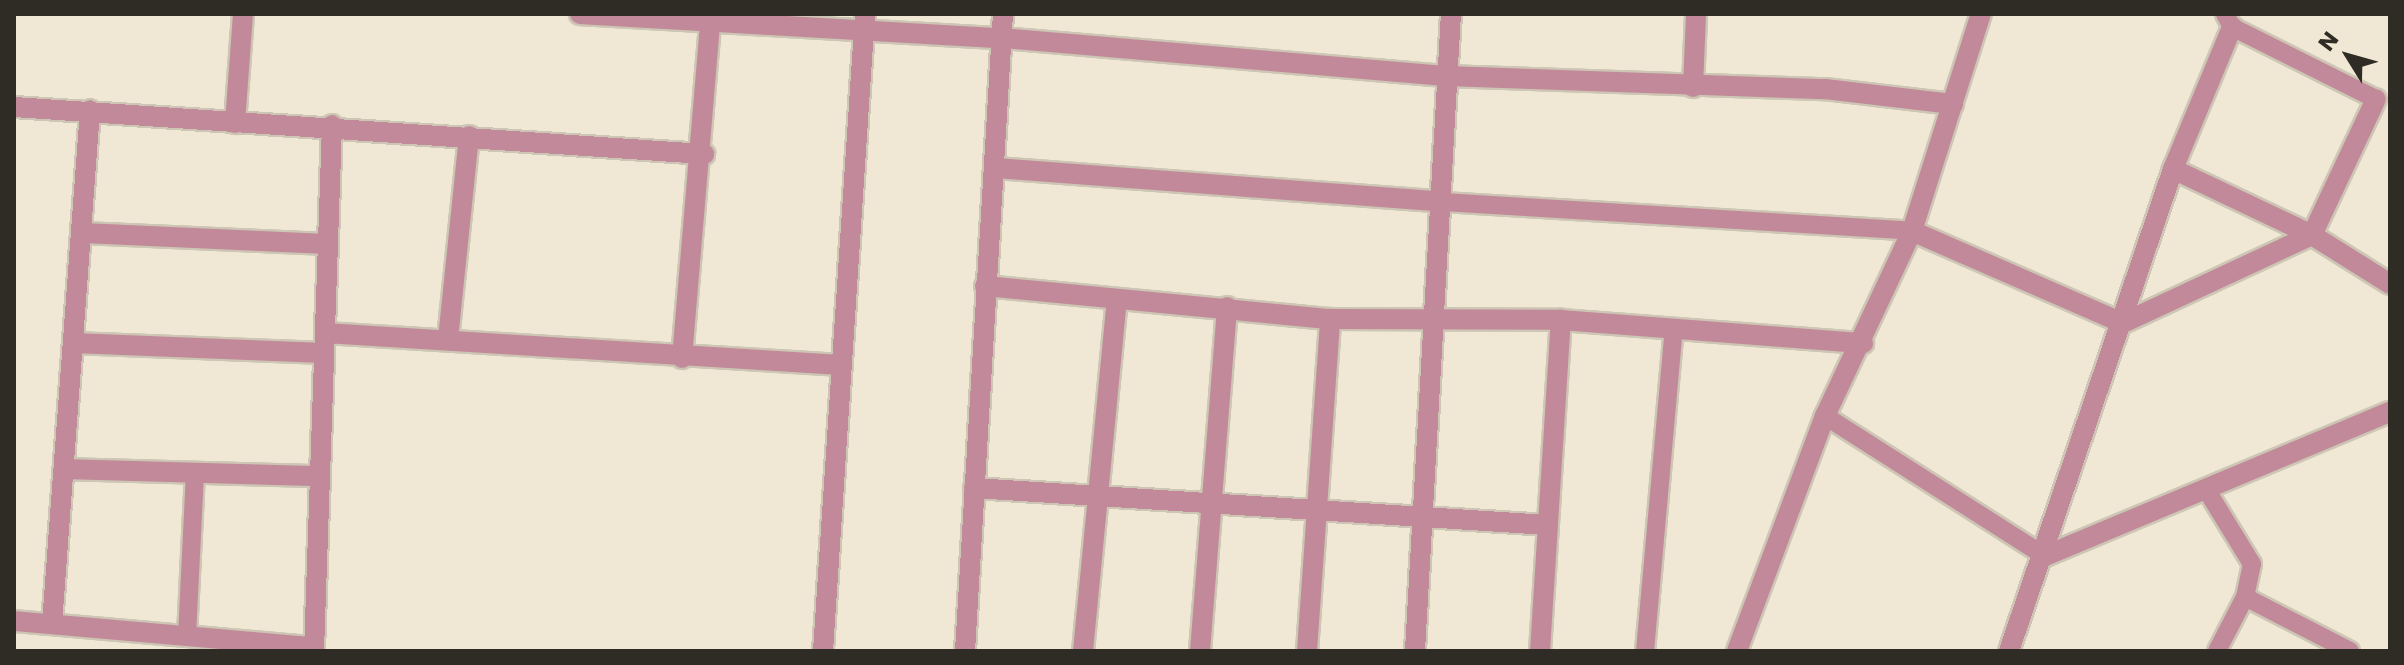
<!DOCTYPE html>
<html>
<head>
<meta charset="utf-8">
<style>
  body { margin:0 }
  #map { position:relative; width:2404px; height:665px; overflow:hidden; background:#f0e8d4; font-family:Poppins,sans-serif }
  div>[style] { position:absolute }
  .roads { filter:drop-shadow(2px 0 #cdc6b4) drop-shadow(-2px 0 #cdc6b4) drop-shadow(0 2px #cdc6b4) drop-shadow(0 -2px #cdc6b4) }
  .service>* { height:18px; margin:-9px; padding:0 9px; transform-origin:9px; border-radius:9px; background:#c18999 }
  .minor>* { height:20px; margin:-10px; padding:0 10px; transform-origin:10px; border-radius:10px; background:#c18999 }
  span { translate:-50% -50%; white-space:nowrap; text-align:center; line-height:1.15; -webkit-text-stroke:8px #f0e8d4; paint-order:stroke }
  .frame { position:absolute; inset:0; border:16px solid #2f2c25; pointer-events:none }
  .north { position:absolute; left:2308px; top:16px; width:80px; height:80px; -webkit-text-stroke:6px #f0e8d4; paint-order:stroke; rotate:307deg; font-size:22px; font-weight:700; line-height:32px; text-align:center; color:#2f2c25 }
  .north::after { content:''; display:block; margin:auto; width:28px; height:36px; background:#2f2c25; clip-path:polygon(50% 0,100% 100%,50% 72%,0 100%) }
</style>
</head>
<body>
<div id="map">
  <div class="roads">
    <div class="service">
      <i style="left:2225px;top:14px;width:15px;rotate:62deg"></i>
      <i style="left:2232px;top:27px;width:161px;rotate:26.6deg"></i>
      <i style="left:1444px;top:202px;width:469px;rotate:3.5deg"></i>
      <i style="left:1825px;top:416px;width:261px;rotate:32.5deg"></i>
      <i style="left:2206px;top:489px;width:88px;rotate:58.5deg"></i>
      <i style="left:2252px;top:564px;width:34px;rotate:102deg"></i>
      <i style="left:2245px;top:597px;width:61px;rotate:117.4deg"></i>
      <i style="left:2245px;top:597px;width:118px;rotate:27.2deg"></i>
      <i style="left:187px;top:636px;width:163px;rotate:-87.2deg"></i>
      <i style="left:1645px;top:651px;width:323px;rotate:-84.9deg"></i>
    </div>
    <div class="minor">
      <i style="left:580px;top:14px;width:423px;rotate:3.3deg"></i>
      <i style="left:1002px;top:38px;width:446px;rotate:4.9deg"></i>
      <i style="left:1446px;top:76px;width:379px;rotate:2deg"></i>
      <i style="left:1825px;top:89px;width:129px;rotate:6.7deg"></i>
      <i style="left:1693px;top:87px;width:73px;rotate:-87.6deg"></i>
      <i style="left:14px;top:107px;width:692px;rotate:3.9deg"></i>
      <i style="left:235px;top:123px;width:109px;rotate:-85.8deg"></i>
      <i style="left:996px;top:168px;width:449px;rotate:4.3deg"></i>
      <i style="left:2173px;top:169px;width:154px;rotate:25.4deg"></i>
      <i style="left:2312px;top:235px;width:92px;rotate:32.1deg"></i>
      <i style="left:1912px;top:231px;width:230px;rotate:23.6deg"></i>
      <i style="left:2123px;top:323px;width:208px;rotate:-25deg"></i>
      <i style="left:2312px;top:235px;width:150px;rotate:-64.8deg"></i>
      <i style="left:82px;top:233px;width:246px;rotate:2.6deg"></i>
      <i style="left:985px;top:286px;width:347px;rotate:5.5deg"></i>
      <i style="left:1330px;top:319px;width:231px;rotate:0.2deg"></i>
      <i style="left:1561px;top:320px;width:303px;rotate:4.4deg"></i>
      <i style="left:325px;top:333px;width:517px;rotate:3.55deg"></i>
      <i style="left:448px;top:339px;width:204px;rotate:-84.1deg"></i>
      <i style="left:73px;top:343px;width:251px;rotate:2.3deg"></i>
      <i style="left:682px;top:358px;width:345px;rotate:-85.2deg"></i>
      <i style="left:64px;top:469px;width:256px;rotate:1.6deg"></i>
      <i style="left:974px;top:488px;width:575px;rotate:3.69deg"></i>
      <i style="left:2045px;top:556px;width:374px;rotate:-22.7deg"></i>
      <i style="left:14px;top:621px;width:301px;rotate:5deg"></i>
      <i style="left:52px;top:624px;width:515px;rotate:-85.77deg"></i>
      <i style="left:314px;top:651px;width:526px;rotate:-88.04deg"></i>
      <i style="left:823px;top:651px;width:638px;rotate:-86.23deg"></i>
      <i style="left:965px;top:651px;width:638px;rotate:-86.59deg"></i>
      <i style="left:1083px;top:651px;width:353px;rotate:-84.5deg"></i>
      <i style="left:1200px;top:651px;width:345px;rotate:-85.5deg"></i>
      <i style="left:1307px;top:651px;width:333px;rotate:-86deg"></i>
      <i style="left:1415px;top:651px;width:638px;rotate:-86.77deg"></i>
      <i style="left:1540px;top:651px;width:332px;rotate:-86.4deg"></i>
      <i style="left:1737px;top:651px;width:251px;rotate:-69.5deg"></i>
      <i style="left:1825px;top:416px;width:204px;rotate:-64.8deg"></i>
      <i style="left:1912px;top:231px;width:228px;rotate:-72.4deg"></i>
      <i style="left:2009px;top:651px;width:509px;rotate:-71.21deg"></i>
      <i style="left:2173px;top:169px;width:154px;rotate:-67.4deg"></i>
    </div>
  </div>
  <div class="frame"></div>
  <div class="north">N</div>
</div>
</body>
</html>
